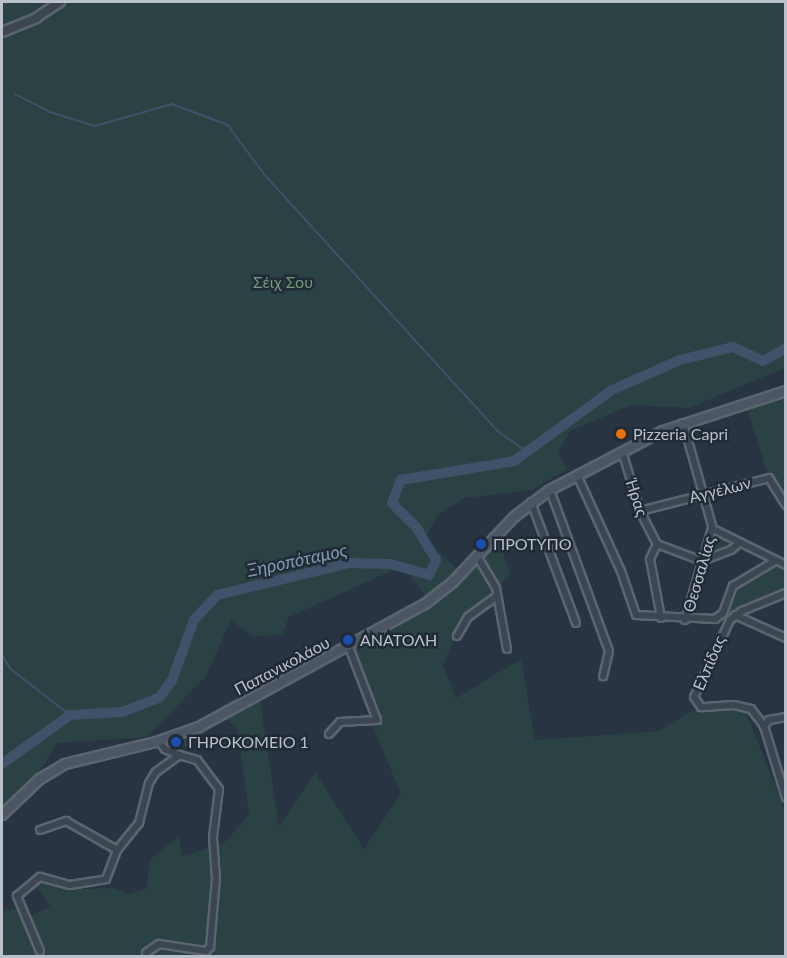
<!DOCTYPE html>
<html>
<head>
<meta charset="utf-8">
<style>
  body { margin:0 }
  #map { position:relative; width:787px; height:958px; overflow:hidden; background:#283442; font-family:Lato,sans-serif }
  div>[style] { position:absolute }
  .green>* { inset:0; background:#2b4244 }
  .stream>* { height:1.5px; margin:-0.75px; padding:0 0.75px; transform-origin:0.75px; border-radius:0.75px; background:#3f526a }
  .river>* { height:10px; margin:-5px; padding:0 5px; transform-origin:5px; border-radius:5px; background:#3f526a }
  .roads { filter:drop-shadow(2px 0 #5b646f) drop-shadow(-2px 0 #5b646f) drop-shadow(0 2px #5b646f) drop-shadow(0 -2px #5b646f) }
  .minor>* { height:6px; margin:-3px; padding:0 3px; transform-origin:3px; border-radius:3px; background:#3c4652 }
  .tertiary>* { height:8px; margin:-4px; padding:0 4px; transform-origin:4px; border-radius:4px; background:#3c4652 }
  .secondary>* { height:8px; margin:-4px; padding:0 4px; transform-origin:4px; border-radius:4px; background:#4b5564 }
  .dots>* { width:16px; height:16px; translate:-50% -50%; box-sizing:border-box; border:3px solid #212b37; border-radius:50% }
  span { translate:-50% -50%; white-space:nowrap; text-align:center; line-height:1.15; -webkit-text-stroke:5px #212b37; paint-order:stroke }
  .park-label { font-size:16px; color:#729b7b }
  .poi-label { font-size:16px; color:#bac1cb }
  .left { translate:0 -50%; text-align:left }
  .street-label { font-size:16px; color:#bac1cb }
  .water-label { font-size:18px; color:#8398b1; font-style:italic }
  .frame { position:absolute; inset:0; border:3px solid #bac1cb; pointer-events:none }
</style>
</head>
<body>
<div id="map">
  <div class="green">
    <i style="clip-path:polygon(2px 2px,785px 2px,785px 368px,689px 408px,631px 405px,570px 431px,558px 453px,567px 469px,532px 490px,465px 498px,438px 515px,425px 538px,456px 569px,444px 584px,426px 596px,402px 566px,289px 617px,282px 635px,252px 636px,231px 620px,206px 676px,147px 737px,57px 743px,40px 771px,2px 809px)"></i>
    <i style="clip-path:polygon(785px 394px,785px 502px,769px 478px,747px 408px)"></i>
    <i style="clip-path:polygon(717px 536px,730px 546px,711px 555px,707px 552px,711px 537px)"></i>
    <i style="clip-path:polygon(499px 541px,510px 575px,460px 623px,443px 665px,456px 698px,521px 659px,535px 740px,659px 731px,693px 710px,745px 710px,785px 811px,785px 956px,2px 956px,2px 912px,16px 908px,23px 920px,50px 906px,36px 886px,41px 882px,80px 889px,114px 888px,128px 895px,147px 888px,150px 859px,179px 837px,182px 856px,223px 844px,249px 815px,238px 731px,227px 719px,204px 730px,206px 734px,188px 746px,180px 748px,167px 742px,260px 700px,279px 827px,315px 772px,364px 849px,401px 794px,373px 726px,381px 713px,352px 646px,438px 601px)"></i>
    <i style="clip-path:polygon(776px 564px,785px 569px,785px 588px,742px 607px,725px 620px,721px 619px,736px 586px)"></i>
  </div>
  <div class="stream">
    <i style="left:15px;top:94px;width:39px;rotate:27deg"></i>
    <i style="left:50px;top:112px;width:47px;rotate:17.3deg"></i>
    <i style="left:95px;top:126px;width:80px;rotate:-15.9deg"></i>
    <i style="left:172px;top:104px;width:60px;rotate:20.6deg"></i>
    <i style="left:228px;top:125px;width:62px;rotate:53.5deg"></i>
    <i style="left:265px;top:175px;width:207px;rotate:47.7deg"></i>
    <i style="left:404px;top:328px;width:141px;rotate:47.6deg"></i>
    <i style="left:499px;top:432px;width:33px;rotate:35deg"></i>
    <i style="left:2px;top:655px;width:17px;rotate:57deg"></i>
    <i style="left:11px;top:669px;width:75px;rotate:37.9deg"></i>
  </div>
  <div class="river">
    <i style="left:2px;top:764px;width:84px;rotate:-35.8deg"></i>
    <i style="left:70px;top:715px;width:52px;rotate:-3.3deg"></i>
    <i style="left:122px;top:712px;width:40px;rotate:-21deg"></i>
    <i style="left:159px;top:698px;width:22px;rotate:-54deg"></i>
    <i style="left:172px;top:680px;width:64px;rotate:-69.9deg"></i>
    <i style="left:194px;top:620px;width:34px;rotate:-47deg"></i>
    <i style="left:217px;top:595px;width:136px;rotate:-13.6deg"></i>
    <i style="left:349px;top:563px;width:42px;rotate:1.4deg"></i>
    <i style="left:391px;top:564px;width:40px;rotate:16deg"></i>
    <i style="left:429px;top:575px;width:17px;rotate:-65deg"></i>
    <i style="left:436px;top:560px;width:39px;rotate:-121deg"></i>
    <i style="left:416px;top:527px;width:34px;rotate:-135deg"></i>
    <i style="left:392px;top:503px;width:25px;rotate:-69deg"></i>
    <i style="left:401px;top:480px;width:115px;rotate:-9.5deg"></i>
    <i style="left:514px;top:461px;width:121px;rotate:-35.9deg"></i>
    <i style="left:612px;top:390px;width:74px;rotate:-23.8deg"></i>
    <i style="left:680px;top:360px;width:55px;rotate:-13.8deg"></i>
    <i style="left:733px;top:347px;width:33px;rotate:25deg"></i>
    <i style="left:763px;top:361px;width:26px;rotate:-29deg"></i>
  </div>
  <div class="roads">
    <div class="minor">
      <i style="left:683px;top:423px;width:110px;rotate:74.2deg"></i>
      <i style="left:713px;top:529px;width:81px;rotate:26.3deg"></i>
      <i style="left:622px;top:451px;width:63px;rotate:73.3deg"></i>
      <i style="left:640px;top:511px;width:37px;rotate:63deg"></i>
      <i style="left:657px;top:544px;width:48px;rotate:20.7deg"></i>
      <i style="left:702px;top:561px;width:31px;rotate:-21deg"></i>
      <i style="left:731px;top:550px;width:9px;rotate:-41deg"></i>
      <i style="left:577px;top:475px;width:106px;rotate:65.4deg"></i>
      <i style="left:621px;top:571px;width:46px;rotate:71.2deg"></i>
      <i style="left:636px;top:615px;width:79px;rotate:2.9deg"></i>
      <i style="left:715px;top:619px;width:10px;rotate:-37deg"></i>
      <i style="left:723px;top:613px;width:29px;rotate:-70deg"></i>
      <i style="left:733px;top:586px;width:49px;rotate:-30.8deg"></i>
      <i style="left:550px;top:490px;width:171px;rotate:69.9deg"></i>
      <i style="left:609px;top:651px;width:26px;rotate:103deg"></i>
      <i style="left:531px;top:502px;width:129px;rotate:69.6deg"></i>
      <i style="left:640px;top:511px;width:133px;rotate:-14.3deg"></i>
      <i style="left:769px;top:478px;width:32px;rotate:58deg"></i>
      <i style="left:657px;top:544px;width:17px;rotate:115deg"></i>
      <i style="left:650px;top:559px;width:60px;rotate:79.4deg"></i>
      <i style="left:477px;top:556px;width:37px;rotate:59deg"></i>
      <i style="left:496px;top:588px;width:62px;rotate:79.8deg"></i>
      <i style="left:735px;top:615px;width:56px;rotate:24.3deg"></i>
      <i style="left:685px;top:620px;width:96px;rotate:-73.6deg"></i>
      <i style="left:457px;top:636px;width:22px;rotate:-60deg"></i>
      <i style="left:468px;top:617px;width:34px;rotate:-36deg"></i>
      <i style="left:786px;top:717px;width:17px;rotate:170deg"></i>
      <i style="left:769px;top:720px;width:8px;rotate:130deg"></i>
      <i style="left:764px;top:726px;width:75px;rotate:73deg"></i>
      <i style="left:764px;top:726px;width:21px;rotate:-127deg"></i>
      <i style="left:751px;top:709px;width:18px;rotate:-167deg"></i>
      <i style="left:733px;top:705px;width:32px;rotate:176deg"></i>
      <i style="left:701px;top:707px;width:12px;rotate:-125deg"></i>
      <i style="left:694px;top:697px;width:85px;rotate:-64.9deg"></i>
      <i style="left:730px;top:620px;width:15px;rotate:-37deg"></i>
      <i style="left:742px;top:611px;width:48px;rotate:-22.2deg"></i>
      <i style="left:329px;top:734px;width:16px;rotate:-47deg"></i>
      <i style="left:340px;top:722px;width:37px;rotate:-3deg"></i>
      <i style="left:377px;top:720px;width:78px;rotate:-111deg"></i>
      <i style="left:40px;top:830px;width:28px;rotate:-19deg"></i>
      <i style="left:66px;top:821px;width:59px;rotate:29.6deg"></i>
      <i style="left:40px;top:951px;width:60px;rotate:-112.7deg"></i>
      <i style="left:17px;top:896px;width:30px;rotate:-40deg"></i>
      <i style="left:40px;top:877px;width:31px;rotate:15deg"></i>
      <i style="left:70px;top:885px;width:36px;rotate:-9deg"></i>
      <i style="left:106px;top:879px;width:31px;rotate:-69deg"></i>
      <i style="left:117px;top:850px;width:35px;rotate:-51deg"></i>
      <i style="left:139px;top:823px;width:41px;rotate:-76deg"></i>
      <i style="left:149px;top:783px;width:13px;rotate:-58deg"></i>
      <i style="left:156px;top:772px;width:29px;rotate:-36deg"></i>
      <i style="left:179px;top:755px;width:15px;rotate:-157deg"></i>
      <i style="left:165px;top:749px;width:10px;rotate:-127deg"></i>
      <i style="left:146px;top:953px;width:16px;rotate:-35deg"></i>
      <i style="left:159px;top:944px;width:48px;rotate:8.5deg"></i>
      <i style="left:206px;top:951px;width:6px;rotate:-45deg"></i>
      <i style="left:210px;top:947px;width:68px;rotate:-85deg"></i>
      <i style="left:216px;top:879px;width:42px;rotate:-94.1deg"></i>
      <i style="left:213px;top:837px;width:48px;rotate:-82.9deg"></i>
      <i style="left:219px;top:789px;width:36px;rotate:-127deg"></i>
      <i style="left:197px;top:760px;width:19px;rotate:-164deg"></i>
    </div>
    <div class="tertiary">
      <i style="left:2px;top:32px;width:37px;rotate:-22deg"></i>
      <i style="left:36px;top:18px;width:29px;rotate:-34deg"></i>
    </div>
    <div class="secondary">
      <i style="left:2px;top:815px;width:52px;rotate:-43.5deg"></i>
      <i style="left:40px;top:779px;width:29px;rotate:-31deg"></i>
      <i style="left:65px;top:764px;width:97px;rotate:-13.7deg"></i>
      <i style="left:159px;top:741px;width:42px;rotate:-19.3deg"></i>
      <i style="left:199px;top:727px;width:257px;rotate:-28.6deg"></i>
      <i style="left:425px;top:604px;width:36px;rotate:-38deg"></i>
      <i style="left:453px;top:582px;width:89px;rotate:-46.8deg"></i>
      <i style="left:514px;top:517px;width:45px;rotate:-36.9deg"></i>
      <i style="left:550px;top:490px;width:127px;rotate:-27.6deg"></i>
      <i style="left:663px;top:431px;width:129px;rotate:-18deg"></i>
    </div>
  </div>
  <div class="dots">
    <i style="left:621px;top:434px;background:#e8710a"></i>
    <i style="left:481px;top:544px;background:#1a4fb4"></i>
    <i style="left:348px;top:640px;background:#1a4fb4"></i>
    <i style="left:176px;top:742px;background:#1a4fb4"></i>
  </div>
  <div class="park-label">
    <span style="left:283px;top:282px">Σέιχ Σου</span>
  </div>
  <div class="poi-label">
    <span class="left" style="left:633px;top:434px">Pizzeria Capri</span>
    <span class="left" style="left:493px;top:544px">ΠΡΟΤΥΠΟ</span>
    <span class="left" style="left:360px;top:640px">ΑΝΑΤΟΛΗ</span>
    <span class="left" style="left:188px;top:742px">ΓΗΡΟΚΟΜΕΙΟ 1</span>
  </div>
  <div class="street-label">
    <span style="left:720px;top:490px;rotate:-14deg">Αγγέλων</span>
    <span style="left:637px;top:498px;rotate:72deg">Ήρας</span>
    <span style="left:699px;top:574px;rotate:-74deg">Θεσσαλίας</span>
    <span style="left:709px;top:663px;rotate:-67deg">Ελπίδας</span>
    <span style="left:282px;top:666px;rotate:-28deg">Παπανικολάου</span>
  </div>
  <div class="water-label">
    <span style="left:297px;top:560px;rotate:-12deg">Ξηροπόταμος</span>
  </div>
  <div class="frame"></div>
</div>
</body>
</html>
